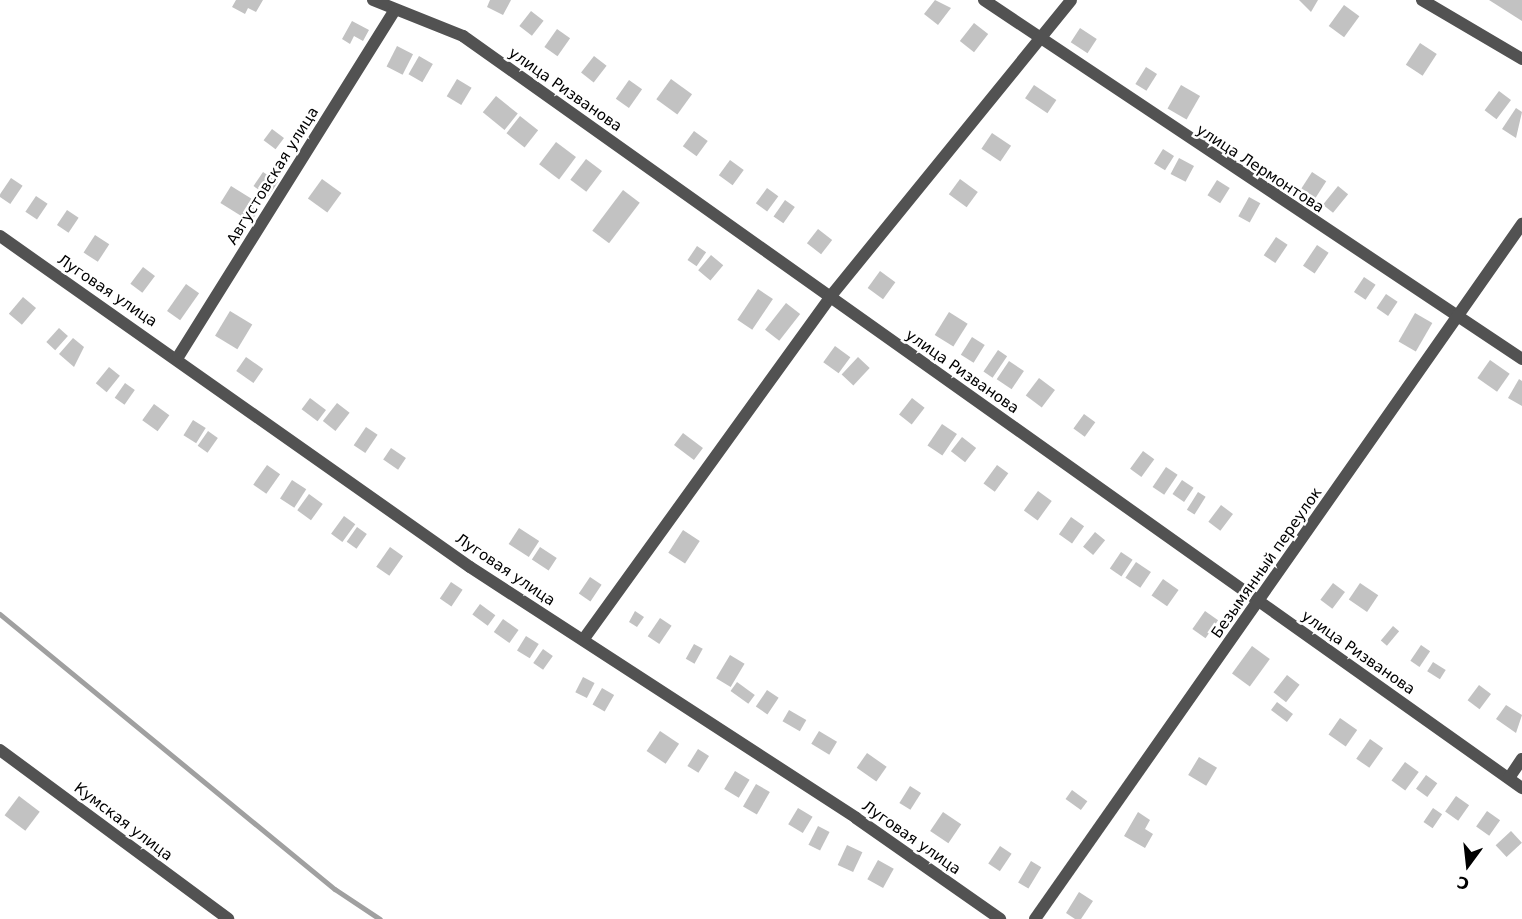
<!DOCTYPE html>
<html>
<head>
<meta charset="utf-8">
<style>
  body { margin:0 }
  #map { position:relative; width:1522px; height:919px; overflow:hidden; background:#fff; font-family:"DejaVu Sans",sans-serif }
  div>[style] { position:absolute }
  .stream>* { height:4.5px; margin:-2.25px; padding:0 2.25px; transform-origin:2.25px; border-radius:2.25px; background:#a0a0a0 }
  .building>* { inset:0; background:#c2c2c2; transform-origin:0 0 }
  .minor>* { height:12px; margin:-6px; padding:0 6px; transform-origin:6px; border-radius:6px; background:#525252 }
  .tertiary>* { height:12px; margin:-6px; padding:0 6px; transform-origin:6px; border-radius:6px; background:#525252 }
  span { translate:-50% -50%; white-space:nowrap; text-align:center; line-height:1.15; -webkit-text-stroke:5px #fff; paint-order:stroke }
  .street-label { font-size:15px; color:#000 }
  .north { position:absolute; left:1438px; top:835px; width:60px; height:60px; -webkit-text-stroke:4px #fff; paint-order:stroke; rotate:195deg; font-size:16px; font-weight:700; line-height:24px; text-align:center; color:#000 }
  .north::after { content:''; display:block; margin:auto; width:21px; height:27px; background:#000; clip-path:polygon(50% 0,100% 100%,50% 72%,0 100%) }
</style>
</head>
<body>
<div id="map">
  <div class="stream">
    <i style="left:0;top:614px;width:433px;rotate:39.4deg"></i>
    <i style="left:335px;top:889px;width:54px;rotate:33.7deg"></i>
  </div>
  <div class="building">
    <i style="clip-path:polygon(236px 0,263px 0,256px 12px,248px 8px,245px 14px,232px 7px)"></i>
    <i style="clip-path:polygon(490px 0,511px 0,503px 15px,487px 7px)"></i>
    <i style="clip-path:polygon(935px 0,951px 8px,938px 25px,924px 14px)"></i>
    <i style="clip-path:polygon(1299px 0,1318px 0,1311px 12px)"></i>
    <i style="clip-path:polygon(1489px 0,1522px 0,1522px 21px)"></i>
    <i style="left:1344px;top:5px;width:19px;height:26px;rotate:36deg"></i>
    <i style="left:531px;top:11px;width:16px;height:19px;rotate:38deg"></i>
    <i style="clip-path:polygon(352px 21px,369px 30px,363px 41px,354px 36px,350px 44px,342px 39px)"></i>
    <i style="left:974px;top:23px;width:18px;height:23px;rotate:38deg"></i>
    <i style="left:1080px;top:28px;width:20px;height:17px;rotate:33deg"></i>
    <i style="left:557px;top:29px;width:16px;height:22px;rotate:35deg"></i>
    <i style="left:1420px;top:43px;width:20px;height:26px;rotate:33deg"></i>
    <i style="left:397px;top:46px;width:18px;height:23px;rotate:27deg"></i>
    <i style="left:419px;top:56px;width:16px;height:21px;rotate:30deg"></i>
    <i style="left:594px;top:56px;width:16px;height:21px;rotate:38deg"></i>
    <i style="left:1146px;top:67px;width:13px;height:20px;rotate:32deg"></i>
    <i style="left:457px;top:79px;width:17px;height:20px;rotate:31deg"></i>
    <i style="left:671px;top:79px;width:26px;height:25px;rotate:36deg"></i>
    <i style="left:629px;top:80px;width:16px;height:23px;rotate:35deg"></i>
    <i style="left:1034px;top:85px;width:27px;height:16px;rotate:34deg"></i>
    <i style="left:1181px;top:85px;width:22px;height:27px;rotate:30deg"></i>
    <i style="left:1499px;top:91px;width:15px;height:24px;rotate:37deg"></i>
    <i style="left:496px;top:96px;width:28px;height:21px;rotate:39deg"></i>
    <i style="clip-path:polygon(1516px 108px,1522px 112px,1516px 138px,1502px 129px)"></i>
    <i style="left:520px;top:116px;width:23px;height:22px;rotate:38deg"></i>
    <i style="left:272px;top:129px;width:15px;height:14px;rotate:37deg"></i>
    <i style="left:694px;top:131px;width:17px;height:19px;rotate:36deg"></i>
    <i style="left:992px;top:133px;width:23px;height:19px;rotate:34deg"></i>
    <i style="left:556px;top:142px;width:25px;height:28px;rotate:37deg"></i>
    <i style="left:1163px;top:149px;width:13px;height:17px;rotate:32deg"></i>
    <i style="left:1179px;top:158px;width:17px;height:18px;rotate:28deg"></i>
    <i style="left:586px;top:159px;width:20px;height:26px;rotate:37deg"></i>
    <i style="left:730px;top:160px;width:17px;height:19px;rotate:36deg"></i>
    <i style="left:263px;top:172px;width:18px;height:17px;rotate:34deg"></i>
    <i style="left:1312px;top:172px;width:17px;height:24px;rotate:33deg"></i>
    <i style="left:11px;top:178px;width:14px;height:22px;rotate:34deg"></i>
    <i style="left:322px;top:179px;width:24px;height:24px;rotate:36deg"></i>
    <i style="left:960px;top:179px;width:22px;height:19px;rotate:36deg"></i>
    <i style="left:1217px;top:180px;width:15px;height:18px;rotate:32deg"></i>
    <i style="left:231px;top:186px;width:36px;height:20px;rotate:32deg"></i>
    <i style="left:1338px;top:186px;width:13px;height:24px;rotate:39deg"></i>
    <i style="left:767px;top:188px;width:14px;height:19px;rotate:36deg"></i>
    <i style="left:623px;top:190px;width:21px;height:51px;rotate:37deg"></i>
    <i style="left:36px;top:196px;width:14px;height:19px;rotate:34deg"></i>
    <i style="left:1249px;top:197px;width:13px;height:22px;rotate:29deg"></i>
    <i style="left:785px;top:200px;width:12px;height:20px;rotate:35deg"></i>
    <i style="left:67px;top:210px;width:14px;height:18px;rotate:34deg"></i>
    <i style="left:818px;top:229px;width:18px;height:18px;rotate:38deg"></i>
    <i style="left:95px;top:235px;width:17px;height:21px;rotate:33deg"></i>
    <i style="left:1276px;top:237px;width:14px;height:22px;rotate:34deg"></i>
    <i style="left:1317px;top:245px;width:14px;height:25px;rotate:34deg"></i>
    <i style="left:697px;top:246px;width:11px;height:17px;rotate:34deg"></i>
    <i style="left:711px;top:255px;width:16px;height:20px;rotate:40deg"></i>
    <i style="left:143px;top:267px;width:15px;height:21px;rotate:37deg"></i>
    <i style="left:880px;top:271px;width:19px;height:21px;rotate:36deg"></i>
    <i style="left:1364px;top:277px;width:14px;height:18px;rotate:34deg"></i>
    <i style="left:186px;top:284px;width:16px;height:33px;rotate:35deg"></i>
    <i style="left:758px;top:289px;width:18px;height:37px;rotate:34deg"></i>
    <i style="left:1386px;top:294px;width:14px;height:17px;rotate:34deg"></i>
    <i style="left:23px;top:297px;width:17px;height:22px;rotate:40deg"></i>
    <i style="left:786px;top:303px;width:18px;height:34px;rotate:38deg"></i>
    <i style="left:230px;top:311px;width:26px;height:29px;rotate:31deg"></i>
    <i style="left:949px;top:312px;width:22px;height:27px;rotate:32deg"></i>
    <i style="left:1415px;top:313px;width:20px;height:33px;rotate:30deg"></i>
    <i style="left:59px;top:328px;width:12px;height:19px;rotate:42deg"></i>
    <i style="left:972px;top:337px;width:15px;height:21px;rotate:32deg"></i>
    <i style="clip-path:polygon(73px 338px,84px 347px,74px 367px,59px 354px)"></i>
    <i style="left:835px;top:346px;width:19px;height:20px;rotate:36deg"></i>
    <i style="left:998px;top:350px;width:11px;height:26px;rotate:34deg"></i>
    <i style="left:246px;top:357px;width:21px;height:17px;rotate:35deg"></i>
    <i style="left:858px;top:357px;width:16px;height:24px;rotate:43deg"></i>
    <i style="left:1490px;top:360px;width:24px;height:22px;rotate:35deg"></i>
    <i style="left:1009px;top:361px;width:18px;height:22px;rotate:34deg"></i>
    <i style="left:109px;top:367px;width:14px;height:21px;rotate:39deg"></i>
    <i style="left:1039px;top:378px;width:20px;height:22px;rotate:37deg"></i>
    <i style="clip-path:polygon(1519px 379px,1522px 381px,1522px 406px,1508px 398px)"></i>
    <i style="left:125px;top:383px;width:12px;height:18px;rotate:35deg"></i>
    <i style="left:310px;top:398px;width:20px;height:14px;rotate:37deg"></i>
    <i style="left:912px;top:398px;width:16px;height:21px;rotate:38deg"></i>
    <i style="left:337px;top:403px;width:16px;height:23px;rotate:38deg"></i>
    <i style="left:154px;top:404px;width:19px;height:20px;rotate:36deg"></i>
    <i style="left:1084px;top:414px;width:14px;height:18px;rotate:36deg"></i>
    <i style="left:193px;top:420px;width:15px;height:18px;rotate:32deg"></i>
    <i style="left:942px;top:424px;width:18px;height:26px;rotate:34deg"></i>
    <i style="left:366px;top:427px;width:14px;height:22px;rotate:34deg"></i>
    <i style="left:208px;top:431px;width:12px;height:18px;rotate:35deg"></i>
    <i style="left:683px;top:433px;width:25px;height:15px;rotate:37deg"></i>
    <i style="left:962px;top:437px;width:18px;height:18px;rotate:38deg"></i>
    <i style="left:391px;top:448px;width:18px;height:14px;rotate:34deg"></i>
    <i style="left:1143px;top:451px;width:14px;height:22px;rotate:36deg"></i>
    <i style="left:267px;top:465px;width:16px;height:24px;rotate:35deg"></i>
    <i style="left:997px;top:465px;width:14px;height:23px;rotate:36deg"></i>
    <i style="left:1166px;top:467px;width:14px;height:24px;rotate:34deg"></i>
    <i style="left:292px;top:480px;width:17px;height:22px;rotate:33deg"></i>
    <i style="left:1182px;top:480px;width:14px;height:17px;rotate:34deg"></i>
    <i style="left:1038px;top:491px;width:17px;height:24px;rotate:36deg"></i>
    <i style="left:1198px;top:492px;width:9px;height:21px;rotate:32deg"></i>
    <i style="left:309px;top:494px;width:17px;height:20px;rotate:36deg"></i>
    <i style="left:1221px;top:505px;width:15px;height:21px;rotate:37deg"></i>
    <i style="left:344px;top:516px;width:14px;height:22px;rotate:36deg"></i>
    <i style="left:1071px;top:517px;width:16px;height:21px;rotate:35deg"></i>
    <i style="left:357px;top:527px;width:12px;height:18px;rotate:35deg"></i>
    <i style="left:519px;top:528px;width:24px;height:19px;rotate:33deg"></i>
    <i style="left:683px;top:530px;width:20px;height:27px;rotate:33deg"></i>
    <i style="left:1095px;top:532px;width:13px;height:19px;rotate:39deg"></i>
    <i style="left:390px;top:547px;width:16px;height:24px;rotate:35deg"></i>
    <i style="left:540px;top:547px;width:20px;height:15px;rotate:33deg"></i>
    <i style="left:1121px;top:552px;width:14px;height:20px;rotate:34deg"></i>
    <i style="left:1136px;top:562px;width:18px;height:19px;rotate:34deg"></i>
    <i style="left:590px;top:577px;width:14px;height:20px;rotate:34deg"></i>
    <i style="left:1163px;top:579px;width:19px;height:20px;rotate:35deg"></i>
    <i style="left:451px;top:582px;width:14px;height:20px;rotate:34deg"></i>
    <i style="left:1333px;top:583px;width:15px;height:21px;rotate:37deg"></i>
    <i style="left:1360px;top:583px;width:22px;height:20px;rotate:34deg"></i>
    <i style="left:480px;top:604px;width:19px;height:13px;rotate:36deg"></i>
    <i style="clip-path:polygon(635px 611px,644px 617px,637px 627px,629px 622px)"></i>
    <i style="left:1205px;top:611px;width:16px;height:22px;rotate:35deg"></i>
    <i style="left:660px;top:618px;width:14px;height:22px;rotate:34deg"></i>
    <i style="left:503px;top:619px;width:19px;height:16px;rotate:35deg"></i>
    <i style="left:1393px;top:626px;width:8px;height:19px;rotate:40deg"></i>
    <i style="left:526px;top:636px;width:15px;height:17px;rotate:32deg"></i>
    <i style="left:694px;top:644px;width:10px;height:17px;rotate:29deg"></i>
    <i style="left:1421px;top:645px;width:11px;height:19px;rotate:34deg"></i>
    <i style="left:1252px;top:646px;width:22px;height:34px;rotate:36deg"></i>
    <i style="left:543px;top:649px;width:12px;height:17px;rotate:35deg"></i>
    <i style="left:730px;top:655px;width:17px;height:27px;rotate:31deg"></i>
    <i style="left:1433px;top:662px;width:15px;height:11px;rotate:32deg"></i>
    <i style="left:1287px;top:675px;width:16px;height:22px;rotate:38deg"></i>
    <i style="left:583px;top:677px;width:13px;height:17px;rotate:27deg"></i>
    <i style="left:737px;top:682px;width:22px;height:11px;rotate:36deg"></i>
    <i style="left:1479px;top:685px;width:15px;height:19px;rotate:37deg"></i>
    <i style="left:602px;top:688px;width:14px;height:19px;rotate:30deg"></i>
    <i style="left:767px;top:690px;width:14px;height:20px;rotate:34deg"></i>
    <i style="left:1277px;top:702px;width:20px;height:10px;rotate:37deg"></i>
    <i style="clip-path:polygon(1506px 705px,1522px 715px,1516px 733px,1496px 719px)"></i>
    <i style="left:789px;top:710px;width:20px;height:13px;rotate:30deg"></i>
    <i style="left:1340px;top:718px;width:21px;height:20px;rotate:35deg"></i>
    <i style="left:660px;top:731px;width:23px;height:24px;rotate:34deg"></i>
    <i style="left:819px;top:731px;width:21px;height:15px;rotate:31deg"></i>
    <i style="left:1370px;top:739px;width:16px;height:24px;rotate:35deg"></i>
    <i style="left:698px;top:749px;width:13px;height:20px;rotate:32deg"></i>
    <i style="left:867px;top:753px;width:24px;height:18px;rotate:35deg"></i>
    <i style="left:1199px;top:757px;width:21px;height:21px;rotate:31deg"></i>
    <i style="left:1405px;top:762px;width:17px;height:23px;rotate:36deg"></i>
    <i style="left:735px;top:771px;width:17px;height:21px;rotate:31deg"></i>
    <i style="left:1426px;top:775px;width:14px;height:17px;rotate:36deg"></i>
    <i style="left:756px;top:784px;width:16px;height:26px;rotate:30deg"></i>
    <i style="left:910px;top:786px;width:13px;height:20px;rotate:32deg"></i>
    <i style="left:1072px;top:790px;width:19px;height:11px;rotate:36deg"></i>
    <i style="left:19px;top:796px;width:26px;height:24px;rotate:37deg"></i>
    <i style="left:1456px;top:796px;width:16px;height:19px;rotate:35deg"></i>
    <i style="left:798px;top:808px;width:17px;height:19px;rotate:31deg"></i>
    <i style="left:1433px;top:808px;width:11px;height:17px;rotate:34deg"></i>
    <i style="left:1487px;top:811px;width:16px;height:19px;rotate:35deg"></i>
    <i style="left:943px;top:812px;width:22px;height:23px;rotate:34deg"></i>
    <i style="clip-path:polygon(1138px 812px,1150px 820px,1145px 829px,1153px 834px,1145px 848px,1124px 836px)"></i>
    <i style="left:818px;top:826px;width:13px;height:21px;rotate:27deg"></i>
    <i style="left:1511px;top:831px;width:16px;height:21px;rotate:47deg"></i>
    <i style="left:847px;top:845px;width:17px;height:22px;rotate:25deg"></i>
    <i style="left:1000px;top:846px;width:14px;height:21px;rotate:34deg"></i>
    <i style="left:878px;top:860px;width:18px;height:22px;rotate:29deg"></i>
    <i style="left:1031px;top:861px;width:12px;height:25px;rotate:31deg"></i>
    <i style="clip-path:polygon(1079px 892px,1093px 901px,1081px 919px,1075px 919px,1066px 913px)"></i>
  </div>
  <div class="minor">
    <i style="left:373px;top:0;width:97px;rotate:21.8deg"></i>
    <i style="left:463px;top:36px;width:1299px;rotate:35.38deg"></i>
    <i style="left:984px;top:0;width:647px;rotate:33.71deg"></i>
    <i style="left:0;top:236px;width:575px;rotate:35.16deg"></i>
    <i style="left:470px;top:567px;width:460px;rotate:33deg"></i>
    <i style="left:856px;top:818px;width:176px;rotate:35deg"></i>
    <i style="left:178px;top:357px;width:408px;rotate:-58deg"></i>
    <i style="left:583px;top:640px;width:423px;rotate:-54.2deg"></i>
    <i style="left:830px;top:297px;width:382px;rotate:-50.9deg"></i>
    <i style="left:0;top:750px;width:284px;rotate:36.5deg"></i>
    <i style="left:1509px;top:778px;width:23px;rotate:-56deg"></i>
    <i style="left:1035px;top:919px;width:849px;rotate:-54.98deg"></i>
  </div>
  <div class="tertiary">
    <i style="left:1422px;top:0;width:116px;rotate:30.5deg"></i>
  </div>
  <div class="street-label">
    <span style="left:565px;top:90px;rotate:35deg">улица Ризванова</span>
    <span style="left:1260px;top:169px;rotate:33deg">улица Лермонтова</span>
    <span style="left:273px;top:176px;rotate:-58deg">Августовская улица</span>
    <span style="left:107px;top:291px;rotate:34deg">Луговая улица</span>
    <span style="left:962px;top:372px;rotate:35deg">улица Ризванова</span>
    <span style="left:1267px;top:563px;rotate:-55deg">Безымянный переулок</span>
    <span style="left:505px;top:570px;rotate:34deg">Луговая улица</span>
    <span style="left:1358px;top:653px;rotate:35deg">улица Ризванова</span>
    <span style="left:123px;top:822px;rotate:37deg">Кумская улица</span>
    <span style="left:911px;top:838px;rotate:35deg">Луговая улица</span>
  </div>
  <div class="north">С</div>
</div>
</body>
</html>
